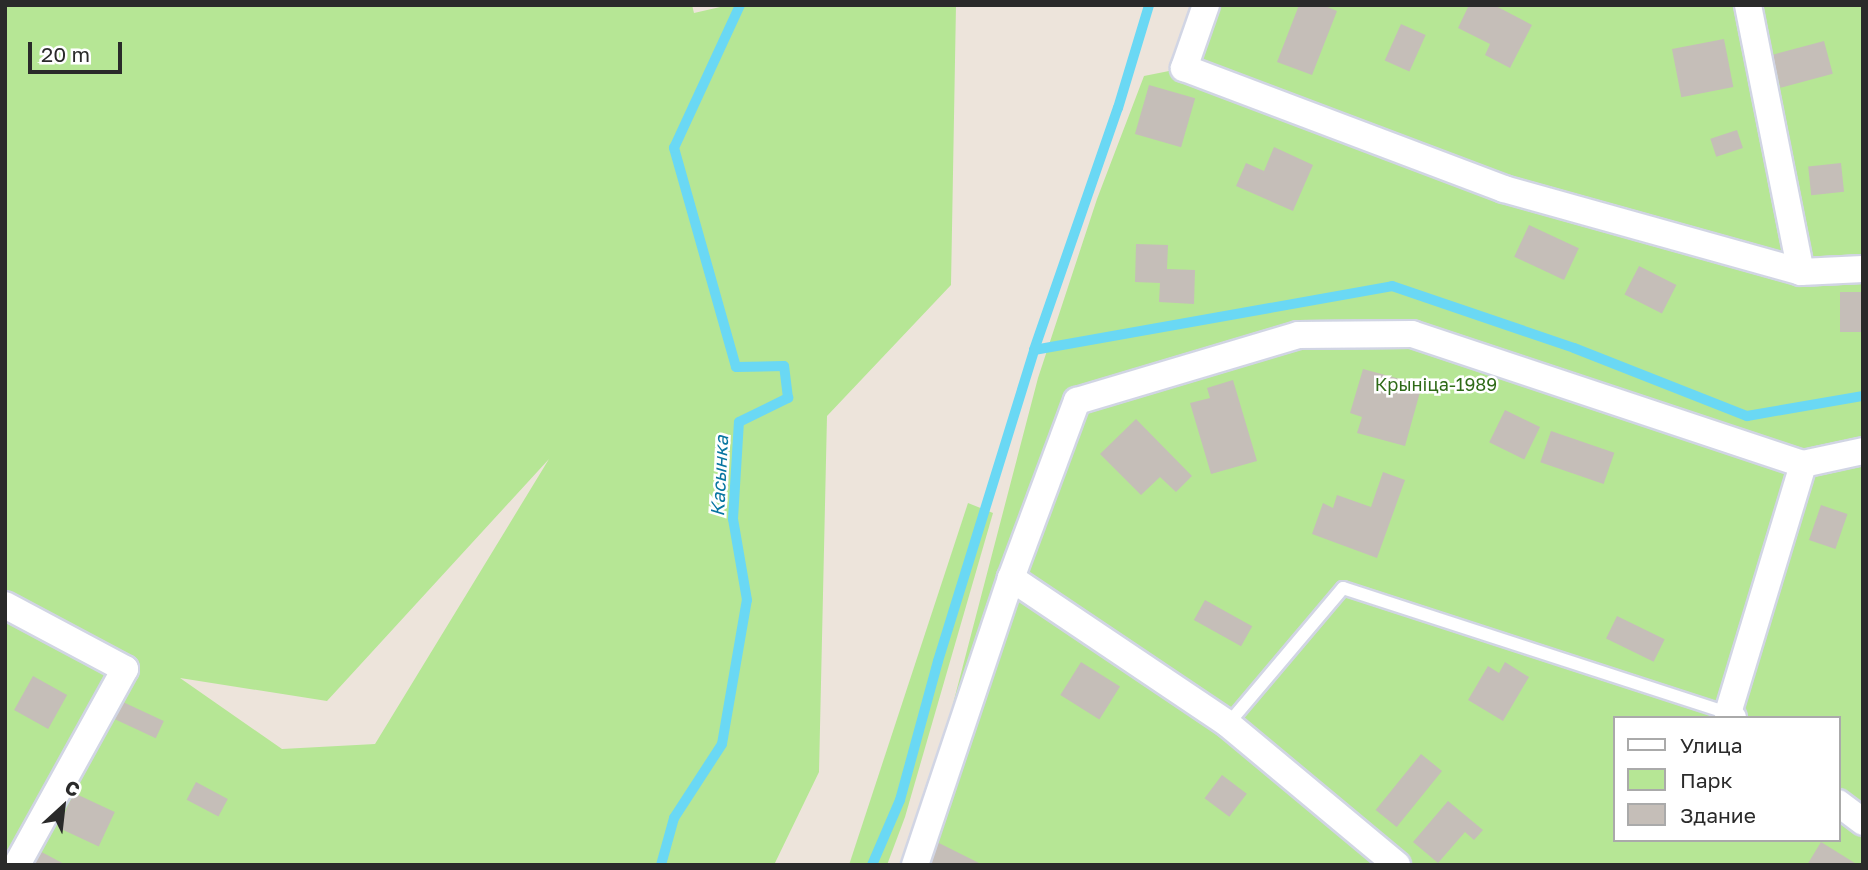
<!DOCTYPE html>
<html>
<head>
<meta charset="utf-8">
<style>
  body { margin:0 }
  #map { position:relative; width:1868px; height:870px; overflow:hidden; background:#ede4db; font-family:"Golos Text",sans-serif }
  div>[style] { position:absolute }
  .green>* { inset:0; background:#b6e695 }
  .stream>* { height:10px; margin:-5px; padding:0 5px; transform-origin:5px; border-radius:5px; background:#6ad8f4 }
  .building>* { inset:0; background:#c5beb8; transform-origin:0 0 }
  .roads { filter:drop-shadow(2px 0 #d1d5e4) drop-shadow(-2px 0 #d1d5e4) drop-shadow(0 2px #d1d5e4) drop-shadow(0 -2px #d1d5e4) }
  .service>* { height:12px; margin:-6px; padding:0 6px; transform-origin:6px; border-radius:6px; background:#fff }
  .minor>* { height:26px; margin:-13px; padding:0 13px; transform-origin:13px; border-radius:13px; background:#fff }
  span { translate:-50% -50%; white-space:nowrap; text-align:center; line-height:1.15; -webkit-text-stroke:5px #fff; paint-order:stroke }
  .park-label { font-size:18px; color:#2e6a17 }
  .water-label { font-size:19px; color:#0876a1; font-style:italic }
  .frame { position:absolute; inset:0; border:7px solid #2a2a2a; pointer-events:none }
  .legend { position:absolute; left:1613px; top:716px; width:228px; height:126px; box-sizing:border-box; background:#fff; border:2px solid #aaa; margin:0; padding:9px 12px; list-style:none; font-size:21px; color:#2a2a2a }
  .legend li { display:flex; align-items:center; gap:14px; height:35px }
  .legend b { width:35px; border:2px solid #aaa }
  .north { position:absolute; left:28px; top:772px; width:70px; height:70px; -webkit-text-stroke:5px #fff; paint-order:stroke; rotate:27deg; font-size:19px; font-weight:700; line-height:28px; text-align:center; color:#2a2a2a }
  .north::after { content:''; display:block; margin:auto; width:24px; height:32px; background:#2a2a2a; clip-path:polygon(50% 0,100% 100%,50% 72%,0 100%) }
  .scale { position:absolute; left:28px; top:42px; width:94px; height:32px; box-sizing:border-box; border:4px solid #2a2a2a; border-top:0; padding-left:9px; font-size:21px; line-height:24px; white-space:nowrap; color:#2a2a2a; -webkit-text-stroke:5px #fff; paint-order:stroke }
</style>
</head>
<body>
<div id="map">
  <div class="green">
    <i style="clip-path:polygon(evenodd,5px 5px,692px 5px,694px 13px,729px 5px,956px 5px,951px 285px,827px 416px,819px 772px,774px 865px,5px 865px,5px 5px,549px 459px,375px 744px,282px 749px,180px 678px,327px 701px,549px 459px)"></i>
    <i style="clip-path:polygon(evenodd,1206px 5px,1863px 5px,1863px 865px,911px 865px,1038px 378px,1097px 199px,1144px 76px,1184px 68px,1206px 5px,1614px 718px,1838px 718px,1838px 840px,1614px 840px,1614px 718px)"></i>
    <i style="clip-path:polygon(968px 503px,993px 513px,905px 817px,887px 865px,849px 865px)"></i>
  </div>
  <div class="stream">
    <i style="left:1034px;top:350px;width:364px;rotate:-10.1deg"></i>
    <i style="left:1392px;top:286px;width:192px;rotate:18.8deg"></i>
    <i style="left:1574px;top:348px;width:186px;rotate:21.5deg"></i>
    <i style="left:1747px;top:416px;width:118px;rotate:-9.8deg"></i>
    <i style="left:661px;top:865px;width:49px;rotate:-74.5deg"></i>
    <i style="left:674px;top:818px;width:88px;rotate:-57deg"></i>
    <i style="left:722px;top:744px;width:146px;rotate:-80.2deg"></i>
    <i style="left:747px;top:600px;width:82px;rotate:-99.8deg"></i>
    <i style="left:733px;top:519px;width:97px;rotate:-86.5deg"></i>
    <i style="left:739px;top:422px;width:55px;rotate:-26.1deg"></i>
    <i style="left:788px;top:398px;width:32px;rotate:-97deg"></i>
    <i style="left:784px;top:366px;width:48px;rotate:178.8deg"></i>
    <i style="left:736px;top:367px;width:228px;rotate:-105.8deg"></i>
    <i style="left:674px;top:148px;width:157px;rotate:-65.2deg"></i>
    <i style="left:872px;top:865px;width:71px;rotate:-66.7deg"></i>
    <i style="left:900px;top:800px;width:144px;rotate:-74.7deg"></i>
    <i style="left:938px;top:661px;width:325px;rotate:-72.8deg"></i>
    <i style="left:1034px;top:350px;width:256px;rotate:-70.9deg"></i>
    <i style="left:1118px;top:108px;width:108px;rotate:-73.2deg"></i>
  </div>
  <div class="building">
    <i style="clip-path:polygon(1299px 5px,1323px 5px,1337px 11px,1312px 75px,1277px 62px)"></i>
    <i style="clip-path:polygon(1469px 5px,1494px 5px,1532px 25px,1510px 68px,1485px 55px,1490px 44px,1458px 28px)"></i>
    <i style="left:1401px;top:24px;width:27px;height:40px;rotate:24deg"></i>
    <i style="left:1724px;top:39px;width:49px;height:53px;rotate:79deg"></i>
    <i style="left:1824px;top:41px;width:34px;height:54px;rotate:75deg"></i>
    <i style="left:1149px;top:85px;width:48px;height:51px;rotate:16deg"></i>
    <i style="left:1737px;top:130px;width:19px;height:28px;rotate:72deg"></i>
    <i style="clip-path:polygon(1274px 147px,1313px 165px,1293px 211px,1236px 186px,1246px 163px,1264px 171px)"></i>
    <i style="left:1841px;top:163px;width:29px;height:33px;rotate:84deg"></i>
    <i style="left:1529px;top:225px;width:55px;height:35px;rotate:25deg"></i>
    <i style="clip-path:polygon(1136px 244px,1168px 245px,1167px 269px,1195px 270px,1194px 304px,1159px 302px,1160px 283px,1135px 282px)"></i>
    <i style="left:1639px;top:266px;width:42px;height:32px;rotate:27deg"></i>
    <i style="left:1863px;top:292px;width:40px;height:23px;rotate:90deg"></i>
    <i style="clip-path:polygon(1363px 369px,1422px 385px,1405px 446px,1357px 433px,1362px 417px,1350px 413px)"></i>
    <i style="clip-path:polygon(1233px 380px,1257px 461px,1211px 474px,1190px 403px,1210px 398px,1207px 388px)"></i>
    <i style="left:1505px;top:410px;width:39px;height:36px;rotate:26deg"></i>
    <i style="clip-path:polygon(1136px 419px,1192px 476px,1176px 492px,1160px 477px,1141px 495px,1100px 454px)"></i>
    <i style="left:1551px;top:431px;width:67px;height:33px;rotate:19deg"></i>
    <i style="clip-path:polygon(1383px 472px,1405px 480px,1377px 558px,1312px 534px,1323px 503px,1333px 508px,1337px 495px,1371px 507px)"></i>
    <i style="left:1821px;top:505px;width:28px;height:37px;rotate:19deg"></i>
    <i style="left:1205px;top:600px;width:54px;height:23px;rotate:29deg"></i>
    <i style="left:1617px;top:616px;width:53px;height:25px;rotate:26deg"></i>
    <i style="left:1081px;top:662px;width:46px;height:39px;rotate:32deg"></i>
    <i style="clip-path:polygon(1505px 662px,1529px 677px,1503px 721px,1468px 700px,1488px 666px,1499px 673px)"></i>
    <i style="left:33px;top:676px;width:39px;height:39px;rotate:29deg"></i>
    <i style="left:123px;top:702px;width:45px;height:19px;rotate:25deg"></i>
    <i style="left:1421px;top:754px;width:27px;height:72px;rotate:39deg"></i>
    <i style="left:1222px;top:775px;width:31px;height:29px;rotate:37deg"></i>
    <i style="left:196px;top:782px;width:36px;height:20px;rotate:28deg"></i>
    <i style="left:74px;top:793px;width:45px;height:38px;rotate:25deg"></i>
    <i style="clip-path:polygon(1448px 801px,1483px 830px,1474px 840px,1465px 832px,1438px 863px,1413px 842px)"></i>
    <i style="clip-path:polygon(935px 841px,983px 865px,923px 865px)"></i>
    <i style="clip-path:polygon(1821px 842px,1858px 865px,1807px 865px)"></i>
    <i style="clip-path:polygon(36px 849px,66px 865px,28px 865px)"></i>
  </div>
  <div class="roads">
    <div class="service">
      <i style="left:1228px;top:724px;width:178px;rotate:-49.8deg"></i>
      <i style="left:1343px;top:588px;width:405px;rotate:18deg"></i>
    </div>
    <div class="minor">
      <i style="left:1206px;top:5px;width:67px;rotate:109.2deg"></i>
      <i style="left:1184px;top:68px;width:342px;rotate:20.7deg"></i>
      <i style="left:1504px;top:189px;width:308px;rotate:15.6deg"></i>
      <i style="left:1801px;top:272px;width:62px;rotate:-2.8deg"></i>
      <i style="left:1748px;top:5px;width:272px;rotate:78.8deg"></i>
      <i style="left:1011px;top:578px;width:262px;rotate:33.9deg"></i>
      <i style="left:1228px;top:724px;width:220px;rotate:39.8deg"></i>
      <i style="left:5px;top:605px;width:136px;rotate:28.1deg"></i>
      <i style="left:125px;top:669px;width:224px;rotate:118.9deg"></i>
      <i style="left:1733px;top:718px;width:7px;rotate:-135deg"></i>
      <i style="left:1728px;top:713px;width:260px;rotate:-73.2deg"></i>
      <i style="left:1838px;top:803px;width:31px;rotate:37deg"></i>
      <i style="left:915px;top:865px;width:303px;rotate:-71.5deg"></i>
      <i style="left:1011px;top:578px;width:189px;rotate:-69.6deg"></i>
      <i style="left:1077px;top:401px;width:231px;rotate:-16.6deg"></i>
      <i style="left:1298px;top:335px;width:114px;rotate:-0.5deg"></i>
      <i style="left:1412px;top:334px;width:412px;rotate:18.4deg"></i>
      <i style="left:1803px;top:464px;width:61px;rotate:-12.2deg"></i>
    </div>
  </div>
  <div class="park-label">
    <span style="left:1436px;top:384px">Крыніца-1989</span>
  </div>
  <div class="water-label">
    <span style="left:719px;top:476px;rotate:-87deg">Касынка</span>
  </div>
  <div class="frame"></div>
  <ul class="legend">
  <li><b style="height:9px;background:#fff"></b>Улица</li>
  <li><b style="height:19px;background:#b6e695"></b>Парк</li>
  <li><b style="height:19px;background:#c5beb8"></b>Здание</li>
  </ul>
  <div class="north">С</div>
  <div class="scale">20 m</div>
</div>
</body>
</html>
